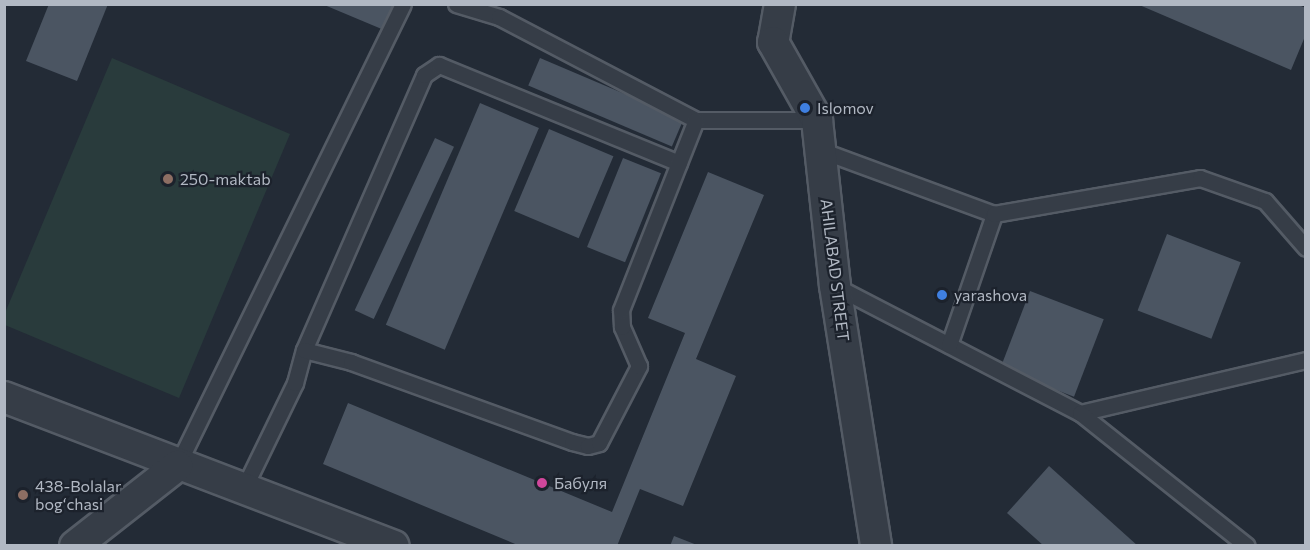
<!DOCTYPE html>
<html>
<head>
<meta charset="utf-8">
<style>
  body { margin:0 }
  #map { position:relative; width:1310px; height:550px; overflow:hidden; background:#232b36; font-family:Commissioner,sans-serif }
  div>[style] { position:absolute }
  .green>* { inset:0; background:#293b3c }
  .building>* { inset:0; background:#4b5562; transform-origin:0 0 }
  .roads { filter:drop-shadow(2px 0 #545b65) drop-shadow(-2px 0 #545b65) drop-shadow(0 2px #545b65) drop-shadow(0 -2px #545b65) }
  .lane>* { height:15px; margin:-7.5px; padding:0 7.5px; transform-origin:7.5px; border-radius:7.5px; background:#363d47 }
  .street>* { height:30px; margin:-15px; padding:0 15px; transform-origin:15px; border-radius:15px; background:#363d47 }
  .dots>* { width:16px; height:16px; translate:-50% -50%; box-sizing:border-box; border:3px solid #1c222c; border-radius:50% }
  span { translate:-50% -50%; white-space:nowrap; text-align:center; line-height:1.15; -webkit-text-stroke:4.5px #1c222c; paint-order:stroke }
  .poi-label { font-size:16px; color:#b1b8c3 }
  .left { translate:0 -50%; text-align:left }
  .street-label { font-size:16px; color:#b1b8c3 }
  .frame { position:absolute; inset:0; border:6px solid #b1b8c3; pointer-events:none }
</style>
</head>
<body>
<div id="map">
  <div class="green">
    <i style="clip-path:polygon(112px 58px,290px 134px,179px 398px,5px 325px,5px 313px)"></i>
  </div>
  <div class="building">
    <i style="clip-path:polygon(49px 4px,108px 4px,77px 81px,26px 61px)"></i>
    <i style="clip-path:polygon(322px 4px,394px 4px,384px 30px)"></i>
    <i style="clip-path:polygon(1137px 4px,1296px 4px,1306px 8px,1306px 34px,1291px 70px)"></i>
    <i style="left:540px;top:58px;width:156px;height:30px;rotate:23deg"></i>
    <i style="left:480px;top:103px;width:64px;height:241px;rotate:23deg"></i>
    <i style="left:549px;top:129px;width:70px;height:89px;rotate:23deg"></i>
    <i style="left:435px;top:138px;width:21px;height:190px;rotate:25deg"></i>
    <i style="left:623px;top:158px;width:41px;height:96px;rotate:22deg"></i>
    <i style="clip-path:polygon(708px 172px,764px 195px,696px 359px,736px 376px,683px 506px,640px 489px,617px 546px,520px 546px,323px 464px,348px 403px,612px 512px,685px 333px,648px 318px)"></i>
    <i style="left:1167px;top:234px;width:79px;height:82px;rotate:21deg"></i>
    <i style="left:1030px;top:291px;width:79px;height:83px;rotate:21deg"></i>
    <i style="clip-path:polygon(1049px 466px,1138px 546px,1044px 546px,1007px 513px)"></i>
    <i style="clip-path:polygon(674px 536px,697px 545px,697px 546px,670px 546px)"></i>
  </div>
  <div class="roads">
    <div class="lane">
      <i style="left:456px;top:4px;width:45px;rotate:16.8deg"></i>
      <i style="left:499px;top:17px;width:222px;rotate:27.6deg"></i>
      <i style="left:696px;top:120px;width:121px"></i>
      <i style="left:820px;top:150px;width:185px;rotate:20.2deg"></i>
      <i style="left:835px;top:286px;width:276px;rotate:27.4deg"></i>
      <i style="left:1080px;top:413px;width:232px;rotate:-13.2deg"></i>
      <i style="left:949px;top:345px;width:139px;rotate:-71deg"></i>
      <i style="left:994px;top:214px;width:209px;rotate:-9.9deg"></i>
      <i style="left:1200px;top:178px;width:69px;rotate:19.5deg"></i>
      <i style="left:1265px;top:201px;width:62px;rotate:48.9deg"></i>
      <i style="left:304px;top:350px;width:300px;rotate:-66.4deg"></i>
      <i style="left:424px;top:75px;width:18px;rotate:-34deg"></i>
      <i style="left:439px;top:65px;width:259px;rotate:22.2deg"></i>
      <i style="left:1080px;top:413px;width:213px;rotate:38.5deg"></i>
      <i style="left:177px;top:466px;width:514px;rotate:-63.93deg"></i>
      <i style="left:244px;top:488px;width:117px;rotate:-64.1deg"></i>
      <i style="left:295px;top:383px;width:34px;rotate:-75deg"></i>
      <i style="left:304px;top:350px;width:49px;rotate:14.3deg"></i>
      <i style="left:351px;top:362px;width:235px;rotate:19.9deg"></i>
      <i style="left:572px;top:442px;width:16px;rotate:14deg"></i>
      <i style="left:588px;top:446px;width:11px;rotate:-15deg"></i>
      <i style="left:599px;top:443px;width:87px;rotate:-62.5deg"></i>
      <i style="left:639px;top:366px;width:43px;rotate:-113.6deg"></i>
      <i style="left:622px;top:327px;width:17px;rotate:-93deg"></i>
      <i style="left:621px;top:310px;width:204px;rotate:-68.5deg"></i>
    </div>
    <div class="street">
      <i style="left:780px;top:4px;width:39px;rotate:100deg"></i>
      <i style="left:773px;top:42px;width:90px;rotate:60.6deg"></i>
      <i style="left:817px;top:120px;width:167px;rotate:83.8deg"></i>
      <i style="left:835px;top:286px;width:263px;rotate:81deg"></i>
      <i style="left:4px;top:397px;width:417px;rotate:20.9deg"></i>
      <i style="left:75px;top:546px;width:130px;rotate:-38.1deg"></i>
    </div>
  </div>
  <div class="dots">
    <i style="left:805px;top:108px;background:#3f7fe0"></i>
    <i style="left:168px;top:179px;background:#8d6e63"></i>
    <i style="left:942px;top:295px;background:#3f7fe0"></i>
    <i style="left:542px;top:483px;background:#d1479c"></i>
    <i style="left:23px;top:495px;background:#8d6e63"></i>
  </div>
  <div class="poi-label">
    <span class="left" style="left:817px;top:108px">Islomov</span>
    <span class="left" style="left:180px;top:179px">250-maktab</span>
    <span class="left" style="left:954px;top:295px">yarashova</span>
    <span class="left" style="left:554px;top:483px">Бабуля</span>
    <span class="left" style="left:35px;top:495px">438-Bolalar<br>bogʻchasi</span>
  </div>
  <div class="street-label">
    <span style="left:835px;top:270px;rotate:83deg">AHILABAD STREET</span>
  </div>
  <div class="frame"></div>
</div>
</body>
</html>
